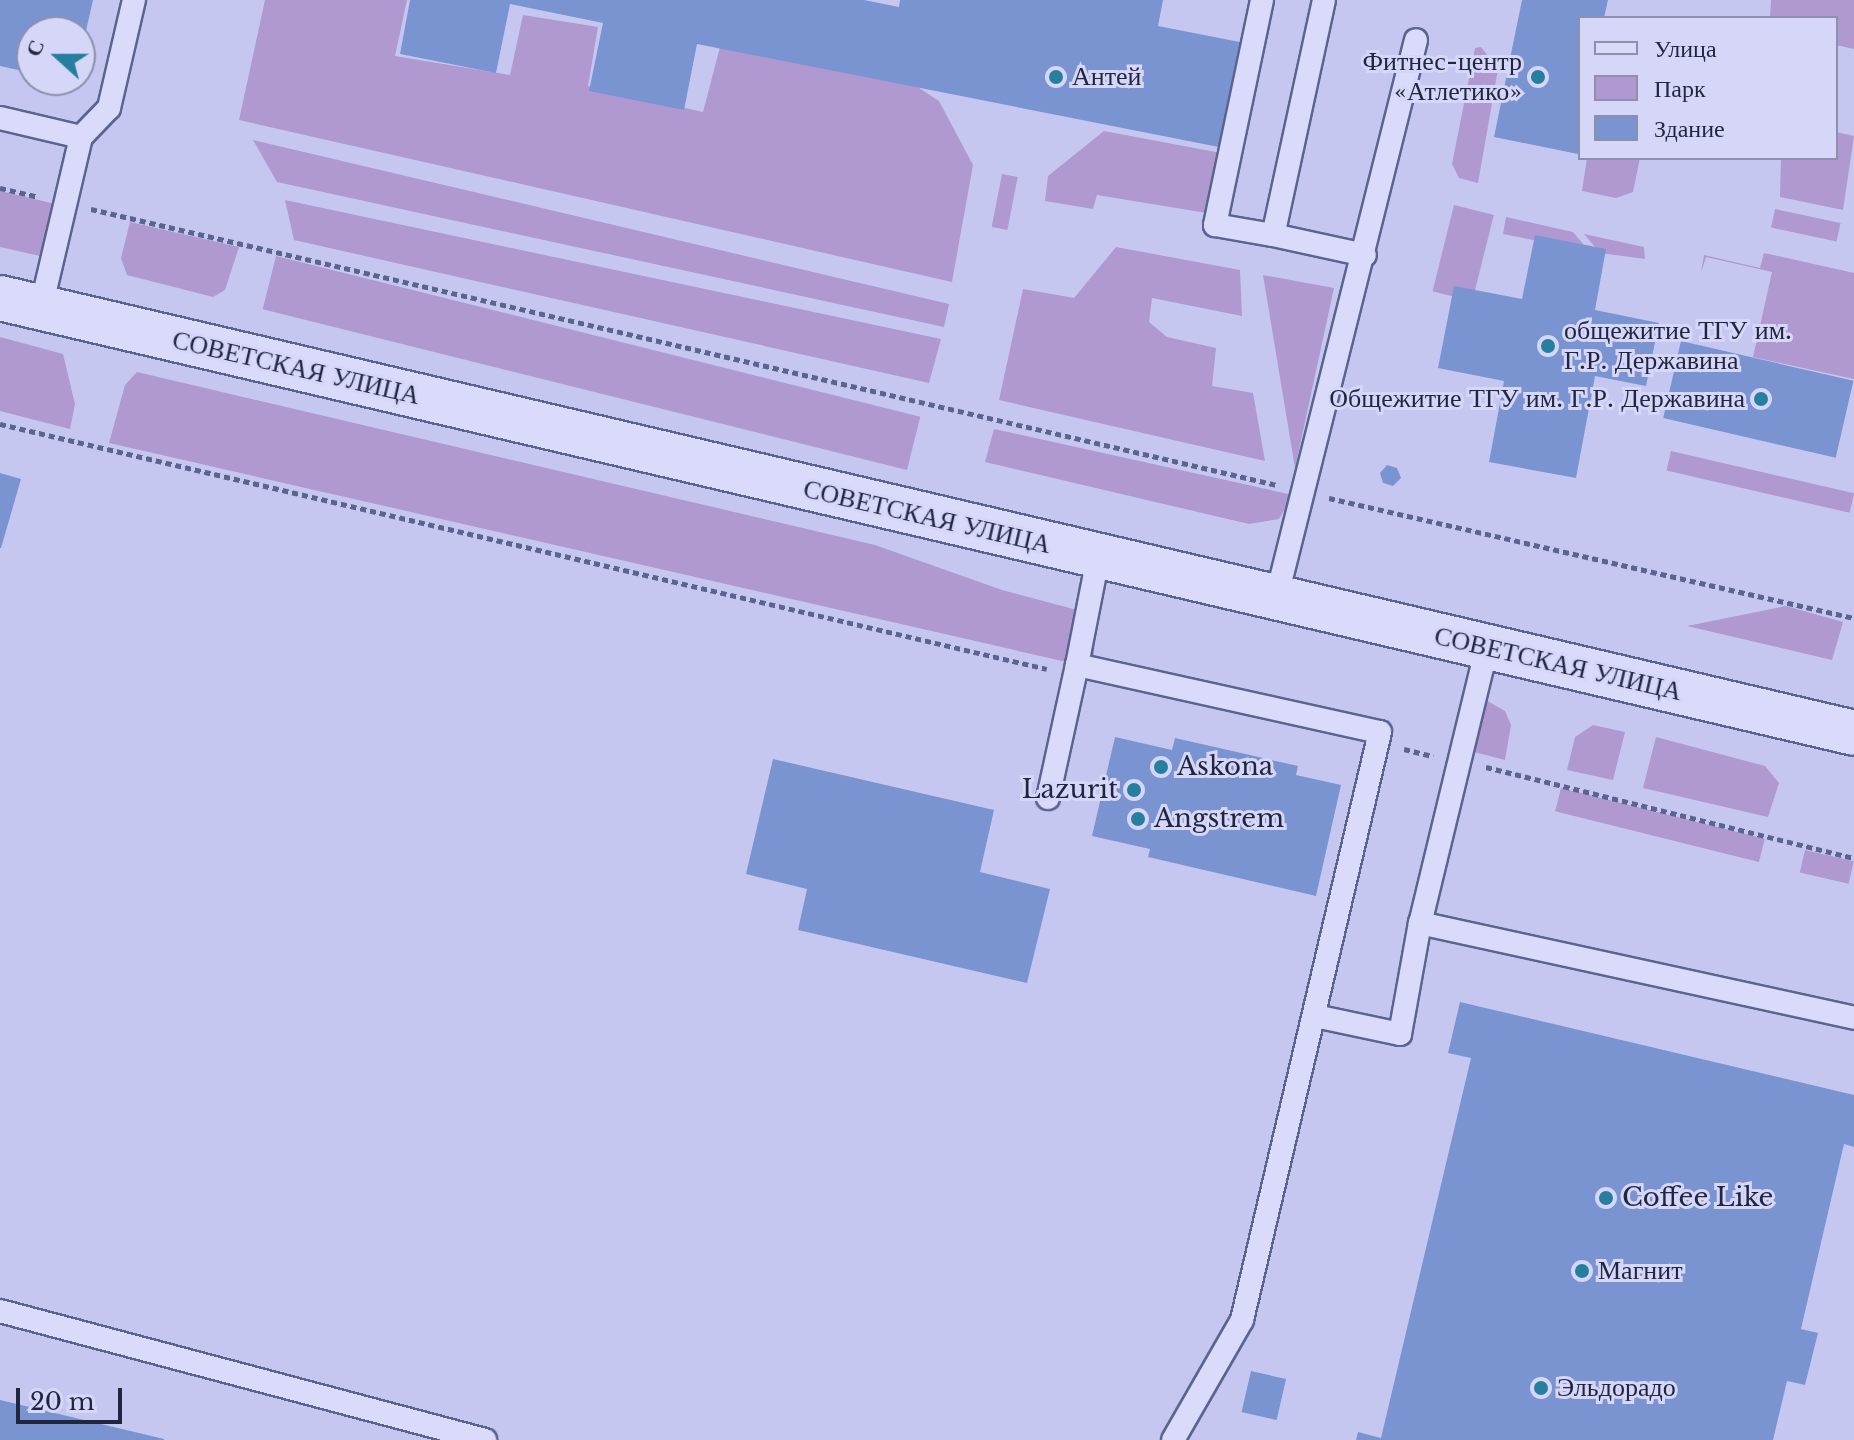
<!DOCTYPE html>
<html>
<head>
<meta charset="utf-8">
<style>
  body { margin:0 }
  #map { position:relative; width:1854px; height:1440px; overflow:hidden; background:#c6c7f1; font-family:"Libre Baskerville",serif }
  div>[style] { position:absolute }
  .green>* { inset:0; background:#af99d0; transform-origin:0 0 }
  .building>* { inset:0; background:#7a94d1; transform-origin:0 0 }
  .path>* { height:5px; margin-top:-2.5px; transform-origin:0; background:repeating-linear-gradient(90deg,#5a648e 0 6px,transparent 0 10px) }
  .roads { filter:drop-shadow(2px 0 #5a648e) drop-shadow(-2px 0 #5a648e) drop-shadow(0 2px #5a648e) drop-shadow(0 -2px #5a648e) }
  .lane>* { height:22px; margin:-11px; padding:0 11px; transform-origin:11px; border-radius:11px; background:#dadbfb }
  .secondary>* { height:44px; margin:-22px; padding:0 22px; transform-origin:22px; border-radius:22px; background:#dadbfb }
  .dots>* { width:22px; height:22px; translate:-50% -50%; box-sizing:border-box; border:4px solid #d6d7f8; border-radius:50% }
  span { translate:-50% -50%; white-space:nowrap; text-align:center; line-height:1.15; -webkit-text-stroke:6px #d6d7f8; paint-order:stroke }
  .poi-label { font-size:26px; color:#1f263d }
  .right { translate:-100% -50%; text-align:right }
  .left { translate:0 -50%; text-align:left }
  .street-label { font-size:26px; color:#1f263d }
  .legend { position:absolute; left:1578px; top:16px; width:260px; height:144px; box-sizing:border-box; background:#d6d7f8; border:2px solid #8d90ad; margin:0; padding:10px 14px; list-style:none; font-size:24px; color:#1f263d }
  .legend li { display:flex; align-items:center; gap:16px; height:40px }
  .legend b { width:40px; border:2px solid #8d90ad }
  .north { position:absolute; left:16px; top:16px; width:80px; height:80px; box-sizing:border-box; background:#d6d7f8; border:2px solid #8d90ad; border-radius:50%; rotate:291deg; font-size:22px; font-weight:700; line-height:32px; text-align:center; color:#1f263d }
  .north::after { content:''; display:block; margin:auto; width:28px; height:36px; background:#277fa0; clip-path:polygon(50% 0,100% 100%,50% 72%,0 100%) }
  .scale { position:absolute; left:16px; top:1388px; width:106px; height:36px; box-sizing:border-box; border:4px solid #1f263d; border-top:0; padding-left:10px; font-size:24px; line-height:28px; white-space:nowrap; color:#1f263d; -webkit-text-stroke:6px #d6d7f8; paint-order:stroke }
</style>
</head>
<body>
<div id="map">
  <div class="green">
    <i style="clip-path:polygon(265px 0,407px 0,395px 56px,510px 75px,523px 15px,598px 27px,588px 86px,703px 112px,720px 47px,916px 86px,939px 101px,973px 165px,952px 282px,239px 120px)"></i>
    <i style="clip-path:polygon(1771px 0,1854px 0,1854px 49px,1836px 45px,1836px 18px,1770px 18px)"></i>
    <i style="clip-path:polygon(1481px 47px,1498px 69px,1478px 183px,1459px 178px,1452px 164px,1475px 48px)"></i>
    <i style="clip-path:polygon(1104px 131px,1237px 156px,1225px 216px,1097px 195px,1093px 209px,1045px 201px,1048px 176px)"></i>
    <i style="clip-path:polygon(1836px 132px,1854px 136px,1843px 210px,1780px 197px,1781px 158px,1836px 158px)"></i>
    <i style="clip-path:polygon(253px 140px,949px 304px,944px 327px,277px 182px)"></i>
    <i style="clip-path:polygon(1587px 158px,1640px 158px,1633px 192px,1616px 198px,1582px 191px)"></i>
    <i style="left:1002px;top:174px;width:16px;height:54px;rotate:11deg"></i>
    <i style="clip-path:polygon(0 191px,77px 209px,64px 248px,49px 258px,0 247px)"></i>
    <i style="clip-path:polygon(285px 200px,941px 339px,929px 383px,294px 240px)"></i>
    <i style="left:1454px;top:205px;width:41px;height:89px;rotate:14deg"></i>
    <i style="left:1775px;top:209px;width:67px;height:19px;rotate:12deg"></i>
    <i style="clip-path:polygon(1506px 217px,1573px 232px,1589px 251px,1503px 234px)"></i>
    <i style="clip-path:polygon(130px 222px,239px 247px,225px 290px,213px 297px,127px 275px,121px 258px)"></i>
    <i style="clip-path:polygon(1584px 234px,1644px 247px,1645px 259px,1600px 253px)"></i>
    <i style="clip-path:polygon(1116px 247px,1240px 270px,1242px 316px,1152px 298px,1149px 322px,1167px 337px,1216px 348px,1212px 386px,1253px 393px,1265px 461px,999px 400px,1023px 289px,1074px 298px)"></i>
    <i style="clip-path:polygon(1764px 253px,1854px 273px,1854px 379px,1753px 357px,1772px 272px,1706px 257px,1701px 273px,1704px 255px,1760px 268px)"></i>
    <i style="left:276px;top:256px;width:664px;height:55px;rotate:14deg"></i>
    <i style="clip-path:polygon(1263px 275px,1334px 288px,1295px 468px)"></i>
    <i style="clip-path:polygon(0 337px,63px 354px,75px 404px,70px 429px,0 411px)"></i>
    <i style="clip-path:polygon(137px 372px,875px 545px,1002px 590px,1081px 611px,1096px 623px,1093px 668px,109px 443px,125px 385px)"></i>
    <i style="clip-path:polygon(994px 429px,1293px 495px,1279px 519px,1249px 524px,985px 462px)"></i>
    <i style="left:1671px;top:451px;width:188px;height:20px;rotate:13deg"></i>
    <i style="clip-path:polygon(1786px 606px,1843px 622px,1832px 660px,1687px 626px)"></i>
    <i style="clip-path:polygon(1484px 699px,1505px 711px,1511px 725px,1505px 760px,1455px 747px)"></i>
    <i style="clip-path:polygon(1593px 725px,1625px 732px,1613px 780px,1567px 770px,1575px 737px)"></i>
    <i style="clip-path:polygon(1656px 737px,1765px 766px,1779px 783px,1768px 817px,1643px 788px)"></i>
    <i style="left:1561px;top:788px;width:210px;height:24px;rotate:14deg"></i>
    <i style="left:1805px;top:850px;width:50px;height:23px;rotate:13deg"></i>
  </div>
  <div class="building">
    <i style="clip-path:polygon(0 0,93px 0,81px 53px,80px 32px,32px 32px,32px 73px,0 66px)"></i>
    <i style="clip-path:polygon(410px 0,864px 0,899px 7px,900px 0,1163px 0,1158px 26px,1255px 45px,1234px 150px,697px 44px,684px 110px,589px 91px,603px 23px,510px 4px,496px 73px,400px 54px)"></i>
    <i style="clip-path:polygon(1522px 0,1608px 0,1604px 18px,1580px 18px,1578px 154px,1494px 137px)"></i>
    <i style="clip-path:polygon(1535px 235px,1606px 249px,1595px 310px,1659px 323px,1646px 386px,1595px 376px,1576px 478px,1489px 462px,1504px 381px,1438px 368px,1454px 286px,1522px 299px)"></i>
    <i style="left:1681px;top:341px;width:177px;height:79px;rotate:13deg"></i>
    <i style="clip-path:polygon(1387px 465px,1397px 468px,1401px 478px,1393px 486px,1383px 483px,1380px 473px)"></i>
    <i style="clip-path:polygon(0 473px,21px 479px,1px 548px,0 548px)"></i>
    <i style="clip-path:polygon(1115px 737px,1172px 750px,1175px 738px,1298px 766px,1296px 775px,1341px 785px,1316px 896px,1148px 857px,1150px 849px,1092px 836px)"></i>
    <i style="clip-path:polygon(773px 759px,994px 810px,980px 872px,1050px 889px,1027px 983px,798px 930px,807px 889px,746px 874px)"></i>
    <i style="clip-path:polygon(1460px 1002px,1854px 1095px,1854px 1147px,1844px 1144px,1801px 1329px,1818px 1333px,1805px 1385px,1787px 1381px,1773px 1440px,1356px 1440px,1358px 1432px,1381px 1438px,1471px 1058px,1448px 1053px)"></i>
    <i style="left:1251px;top:1371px;width:36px;height:42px;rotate:13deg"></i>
    <i style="clip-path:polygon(0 1400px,164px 1439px,164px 1440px,0 1440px)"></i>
  </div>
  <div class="path">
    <i style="left:0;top:188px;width:39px;rotate:13deg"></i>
    <i style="left:91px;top:209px;width:1218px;rotate:13.1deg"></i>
    <i style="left:0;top:424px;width:1075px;rotate:13.17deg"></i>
    <i style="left:1329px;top:498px;width:539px;rotate:12.88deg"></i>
    <i style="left:1404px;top:749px;width:30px;rotate:14deg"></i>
    <i style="left:1486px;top:767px;width:379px;rotate:13.9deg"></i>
  </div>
  <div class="roads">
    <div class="lane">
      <i style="left:1262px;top:0;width:230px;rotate:101.8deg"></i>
      <i style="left:1215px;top:225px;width:59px;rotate:9.8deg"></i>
      <i style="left:1324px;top:0;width:240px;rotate:102.2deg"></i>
      <i style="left:1273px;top:235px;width:94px;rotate:12.3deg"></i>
      <i style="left:0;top:118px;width:83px;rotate:13.2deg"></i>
      <i style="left:81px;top:137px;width:175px;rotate:103.2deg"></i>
      <i style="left:81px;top:137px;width:40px;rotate:-46deg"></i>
      <i style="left:109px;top:108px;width:111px;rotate:-77deg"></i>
      <i style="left:1098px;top:558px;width:109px;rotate:101.1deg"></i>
      <i style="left:1077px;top:665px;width:310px;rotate:12.5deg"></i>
      <i style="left:1380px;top:732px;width:604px;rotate:103.21deg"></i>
      <i style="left:1242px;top:1320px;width:138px;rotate:119.9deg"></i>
      <i style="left:1276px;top:599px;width:576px;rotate:-75.94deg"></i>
      <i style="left:1487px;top:647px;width:284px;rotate:103.6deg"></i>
      <i style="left:1420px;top:923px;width:444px;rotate:12.3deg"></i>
      <i style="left:1048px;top:798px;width:136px;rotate:-77.7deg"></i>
      <i style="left:1315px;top:1016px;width:87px;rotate:12deg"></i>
      <i style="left:1400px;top:1034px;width:113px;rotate:-79.8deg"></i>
      <i style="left:0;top:1311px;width:502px;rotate:14.89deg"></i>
    </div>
    <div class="secondary">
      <i style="left:0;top:298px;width:1904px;rotate:13.2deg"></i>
    </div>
  </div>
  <div class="dots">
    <i style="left:1056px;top:77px;background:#277fa0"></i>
    <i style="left:1538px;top:77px;background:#277fa0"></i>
    <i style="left:1548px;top:346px;background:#277fa0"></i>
    <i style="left:1761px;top:399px;background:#277fa0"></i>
    <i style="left:1161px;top:767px;background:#277fa0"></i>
    <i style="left:1134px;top:790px;background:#277fa0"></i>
    <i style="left:1138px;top:819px;background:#277fa0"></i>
    <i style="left:1606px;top:1198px;background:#277fa0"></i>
    <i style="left:1582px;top:1271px;background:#277fa0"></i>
    <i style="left:1541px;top:1388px;background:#277fa0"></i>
  </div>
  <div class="poi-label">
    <span class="right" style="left:1522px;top:77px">Фитнес-центр<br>«Атлетико»</span>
    <span class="left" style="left:1072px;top:77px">Антей</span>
    <span class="left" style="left:1564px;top:346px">общежитие ТГУ им.<br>Г.Р. Державина</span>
    <span class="right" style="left:1745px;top:399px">Общежитие ТГУ им. Г.Р. Державина</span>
    <span class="left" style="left:1177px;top:767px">Askona</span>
    <span class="right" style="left:1118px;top:790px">Lazurit</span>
    <span class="left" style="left:1154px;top:819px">Angstrem</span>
    <span class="left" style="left:1622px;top:1198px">Coffee Like</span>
    <span class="left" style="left:1598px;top:1271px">Магнит</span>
    <span class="left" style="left:1557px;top:1388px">Эльдорадо</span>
  </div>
  <div class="street-label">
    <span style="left:296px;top:368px;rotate:13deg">СОВЕТСКАЯ УЛИЦА</span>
    <span style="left:927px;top:517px;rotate:13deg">СОВЕТСКАЯ УЛИЦА</span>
    <span style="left:1558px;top:664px;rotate:13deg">СОВЕТСКАЯ УЛИЦА</span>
  </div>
  <ul class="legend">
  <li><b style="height:10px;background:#dadbfb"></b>Улица</li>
  <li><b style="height:22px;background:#af99d0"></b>Парк</li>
  <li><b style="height:22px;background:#7a94d1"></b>Здание</li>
  </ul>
  <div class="north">С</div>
  <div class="scale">20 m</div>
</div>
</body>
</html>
